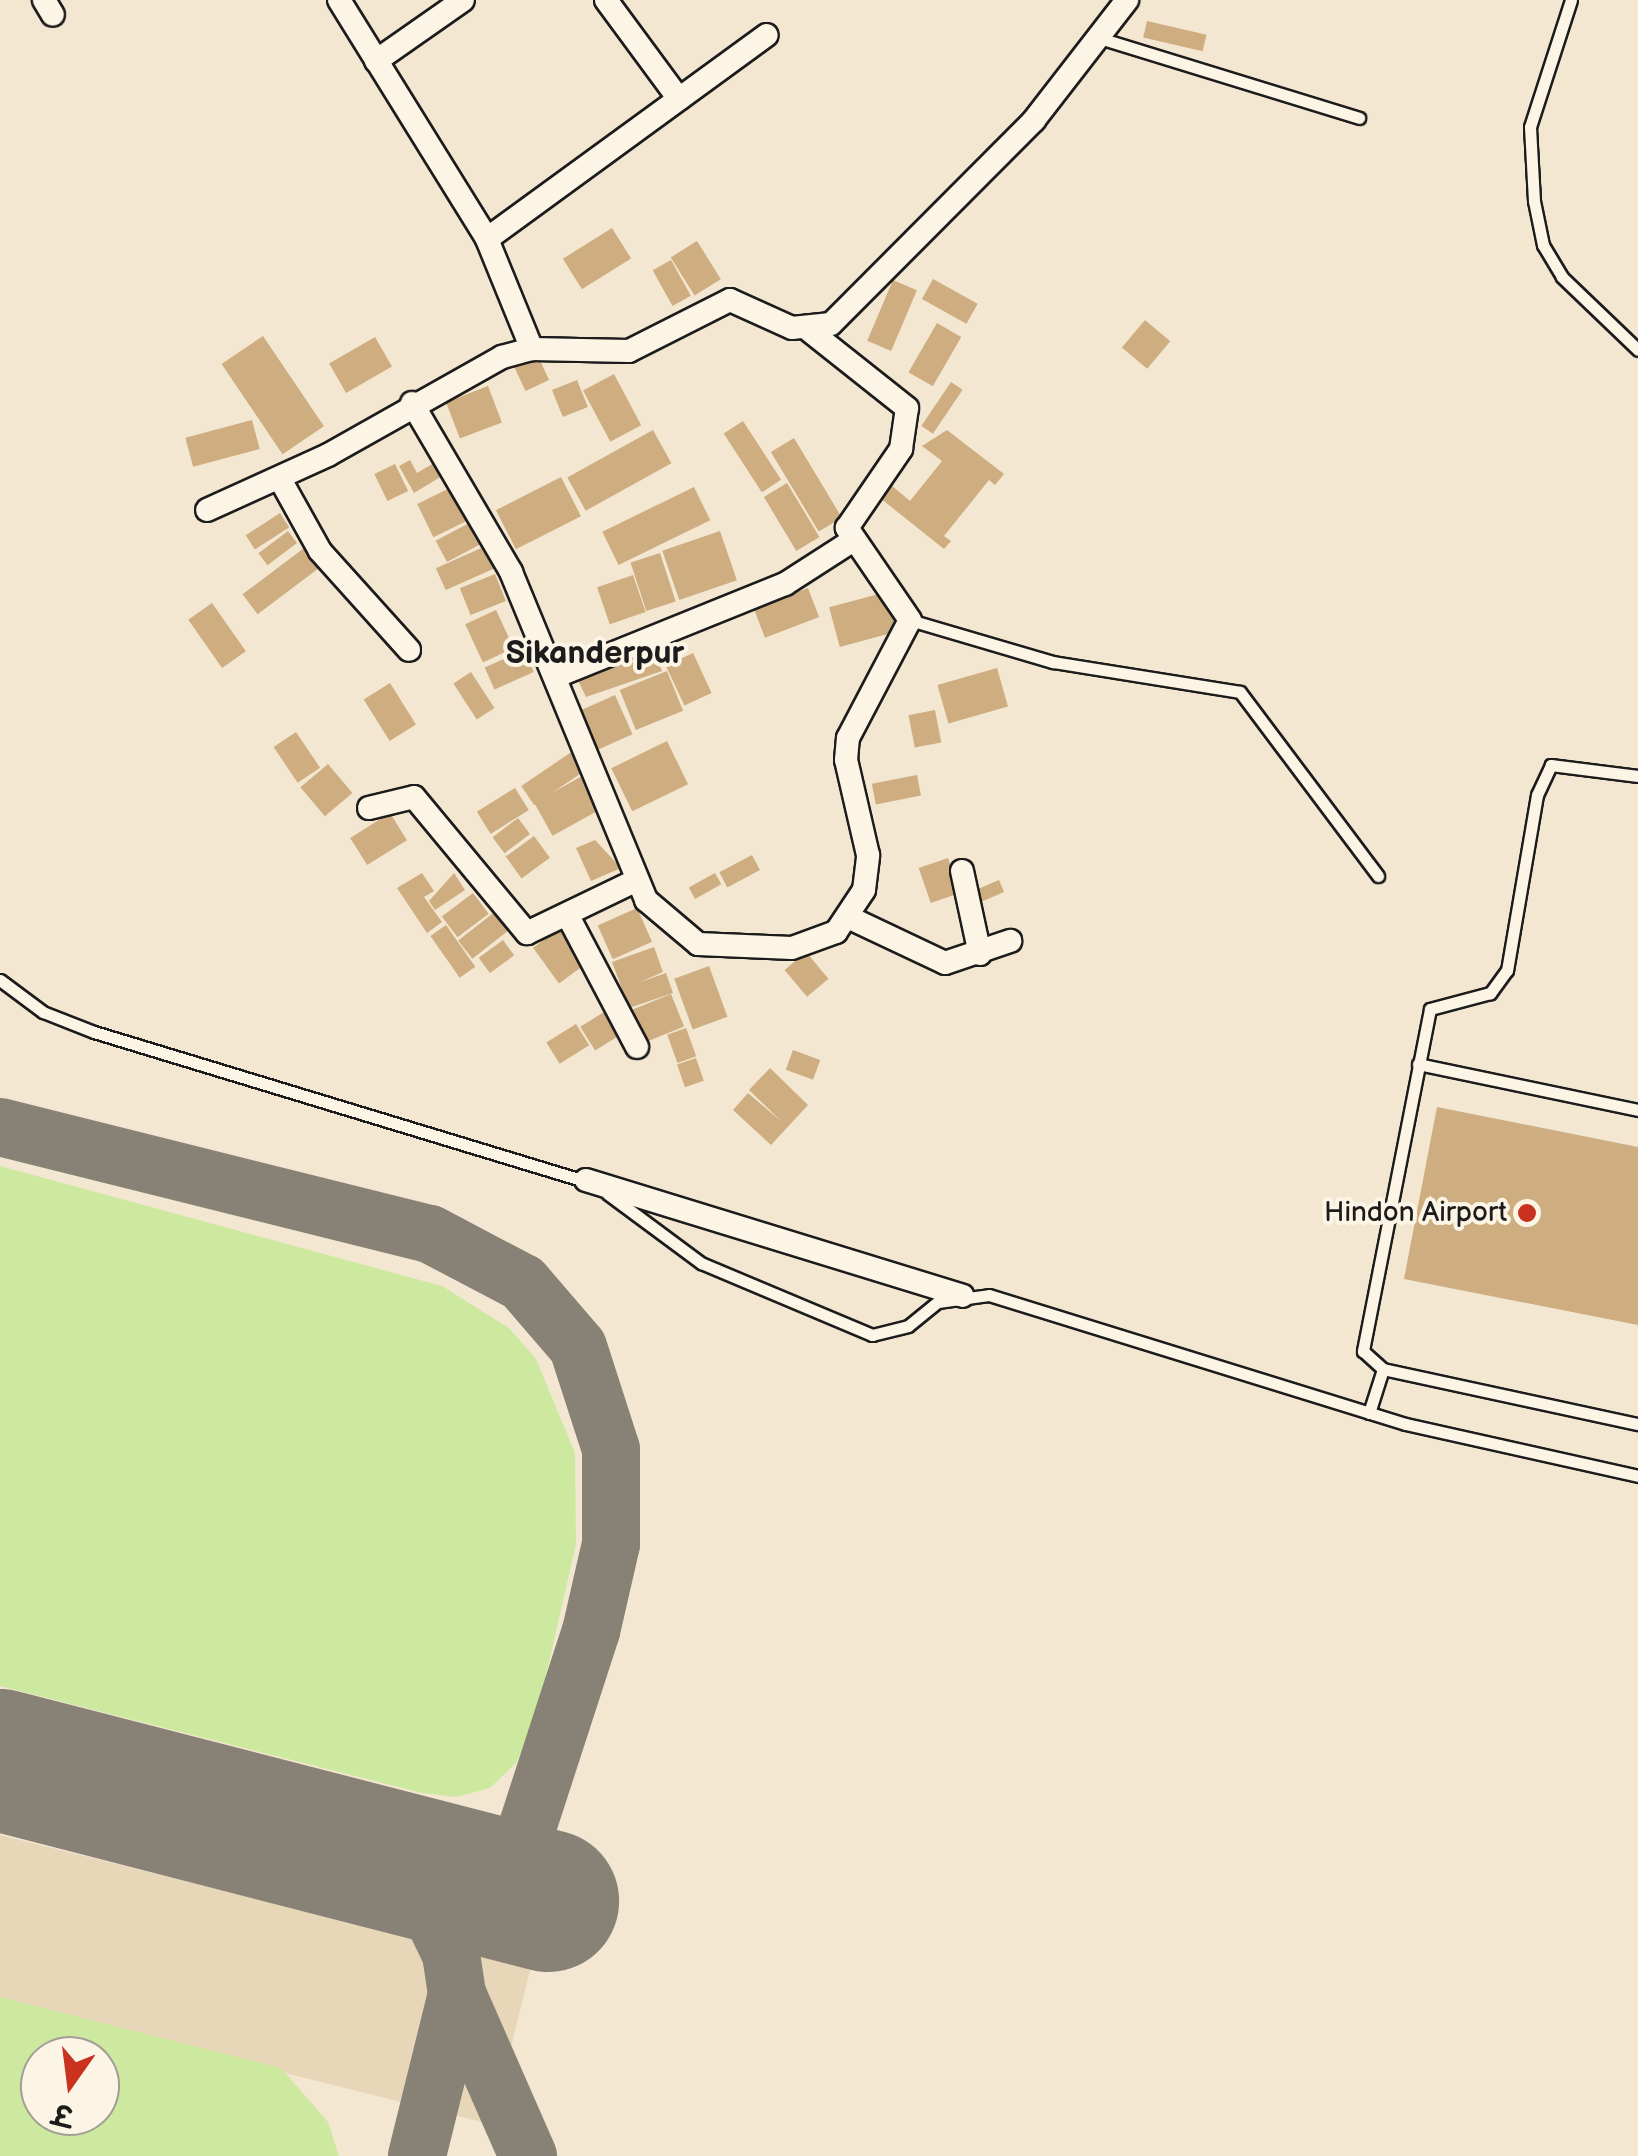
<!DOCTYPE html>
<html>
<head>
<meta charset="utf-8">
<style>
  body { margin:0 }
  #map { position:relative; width:1638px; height:2156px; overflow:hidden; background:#f3e7d1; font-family:"Balsamiq Sans","Playpen Sans Deva",sans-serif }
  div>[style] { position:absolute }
  .built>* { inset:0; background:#e8d6b9; transform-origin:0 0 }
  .green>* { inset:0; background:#cde9a0 }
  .taxiway>* { height:58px; margin:-29px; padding:0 29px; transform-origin:29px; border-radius:29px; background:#888276 }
  .runway>* { height:142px; margin:-71px; padding:0 71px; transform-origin:71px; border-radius:71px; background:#888276 }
  .building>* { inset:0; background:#cead81; transform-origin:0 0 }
  .roads { filter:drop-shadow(2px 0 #1c1c1c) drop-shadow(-2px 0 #1c1c1c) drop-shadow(0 2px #1c1c1c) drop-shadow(0 -2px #1c1c1c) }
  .lane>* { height:11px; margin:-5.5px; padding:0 5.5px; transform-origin:5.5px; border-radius:5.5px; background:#fcf5e5 }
  .street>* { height:22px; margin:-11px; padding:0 11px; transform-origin:11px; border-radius:11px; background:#fcf5e5 }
  .dots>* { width:28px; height:28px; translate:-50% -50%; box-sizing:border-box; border:5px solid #fcf5e5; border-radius:50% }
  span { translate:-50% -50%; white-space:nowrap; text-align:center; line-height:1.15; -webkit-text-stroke:8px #fcf5e5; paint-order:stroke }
  .poi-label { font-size:28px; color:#1c1c1c }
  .right { translate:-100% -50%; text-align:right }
  .quarter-label { font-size:32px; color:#1c1c1c; font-weight:700 }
  .north { position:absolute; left:20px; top:2036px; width:100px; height:100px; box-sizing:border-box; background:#fcf5e5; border:2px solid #a29e95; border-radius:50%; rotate:194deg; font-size:28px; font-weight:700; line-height:40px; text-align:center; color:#1c1c1c }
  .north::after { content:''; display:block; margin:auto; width:35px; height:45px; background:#c8321e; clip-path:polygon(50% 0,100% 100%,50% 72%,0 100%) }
</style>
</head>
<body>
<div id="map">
  <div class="built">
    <i style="left:0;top:1835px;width:547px;height:162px;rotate:14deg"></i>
  </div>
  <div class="green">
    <i style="clip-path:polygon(0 1166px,442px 1286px,509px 1328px,536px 1359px,575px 1453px,576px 1544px,537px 1715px,516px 1763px,490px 1788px,456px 1797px,422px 1793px,0 1686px)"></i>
    <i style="clip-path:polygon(evenodd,0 1997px,281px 2068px,328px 2122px,339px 2156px,0 2156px,0 1997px,100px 2056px,100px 2116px,40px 2116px,40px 2056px,100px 2056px)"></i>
  </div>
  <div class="taxiway">
    <i style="left:0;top:1127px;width:443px;rotate:14deg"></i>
    <i style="left:430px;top:1234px;width:105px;rotate:27.8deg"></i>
    <i style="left:523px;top:1283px;width:84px;rotate:49.3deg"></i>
    <i style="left:578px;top:1347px;width:107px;rotate:72.1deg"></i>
    <i style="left:611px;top:1449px;width:95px;rotate:90deg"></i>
    <i style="left:611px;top:1544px;width:89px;rotate:102.9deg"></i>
    <i style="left:591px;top:1631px;width:227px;rotate:108deg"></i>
    <i style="left:521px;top:1847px;width:60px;rotate:155.6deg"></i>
    <i style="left:466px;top:1872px;width:35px;rotate:-177deg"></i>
    <i style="left:349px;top:1849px;width:88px;rotate:32.4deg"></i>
    <i style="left:423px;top:1896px;width:64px;rotate:64.2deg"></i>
    <i style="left:451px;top:1954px;width:40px;rotate:81.5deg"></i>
    <i style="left:457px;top:1994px;width:167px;rotate:103.9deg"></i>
    <i style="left:457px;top:1994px;width:177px;rotate:66.3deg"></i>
  </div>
  <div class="runway">
    <i style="left:0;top:1760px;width:566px;rotate:14.43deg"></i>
  </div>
  <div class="building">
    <i style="left:1147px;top:21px;width:61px;height:17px;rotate:13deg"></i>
    <i style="left:612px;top:228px;width:36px;height:58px;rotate:58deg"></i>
    <i style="left:697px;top:241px;width:45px;height:31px;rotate:58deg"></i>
    <i style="left:671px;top:260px;width:41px;height:21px;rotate:61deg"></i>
    <i style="left:933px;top:279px;width:51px;height:23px;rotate:29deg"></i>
    <i style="left:893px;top:280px;width:26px;height:66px;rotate:23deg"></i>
    <i style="left:1145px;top:320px;width:33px;height:36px;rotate:40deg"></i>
    <i style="left:937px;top:323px;width:28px;height:57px;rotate:30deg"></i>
    <i style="left:263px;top:336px;width:109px;height:50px;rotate:56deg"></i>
    <i style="left:375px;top:337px;width:34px;height:53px;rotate:60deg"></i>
    <i style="left:536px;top:352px;width:31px;height:26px;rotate:65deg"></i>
    <i style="left:614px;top:374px;width:58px;height:35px;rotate:62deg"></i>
    <i style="left:577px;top:380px;width:29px;height:27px;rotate:68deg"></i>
    <i style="left:951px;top:382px;width:14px;height:53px;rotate:34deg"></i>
    <i style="left:488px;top:386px;width:39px;height:45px;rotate:69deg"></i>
    <i style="left:252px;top:420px;width:30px;height:69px;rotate:75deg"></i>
    <i style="left:743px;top:421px;width:70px;height:23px;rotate:57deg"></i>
    <i style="left:653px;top:430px;width:38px;height:98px;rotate:61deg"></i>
    <i style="clip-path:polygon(947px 430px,1004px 474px,995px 485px,989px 480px,944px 536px,951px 541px,944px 549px,880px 498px,891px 485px,910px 501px,942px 461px,922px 446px)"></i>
    <i style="left:794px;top:438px;width:93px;height:27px;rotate:59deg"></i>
    <i style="clip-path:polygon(410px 460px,417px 473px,439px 460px,447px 473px,414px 493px,399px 466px)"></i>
    <i style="left:395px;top:464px;width:30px;height:23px;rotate:64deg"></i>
    <i style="left:561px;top:477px;width:44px;height:73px;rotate:63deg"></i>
    <i style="left:787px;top:483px;width:63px;height:27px;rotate:59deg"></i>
    <i style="left:454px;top:486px;width:37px;height:41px;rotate:64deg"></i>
    <i style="left:694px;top:487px;width:37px;height:102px;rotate:64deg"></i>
    <i style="left:280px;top:513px;width:17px;height:41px;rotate:57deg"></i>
    <i style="left:471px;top:522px;width:24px;height:40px;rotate:62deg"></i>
    <i style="left:288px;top:531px;width:15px;height:37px;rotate:53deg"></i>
    <i style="left:720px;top:531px;width:52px;height:61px;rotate:71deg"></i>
    <i style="left:308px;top:545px;width:25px;height:82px;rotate:53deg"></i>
    <i style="left:488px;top:545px;width:24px;height:57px;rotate:66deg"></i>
    <i style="left:660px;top:553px;width:51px;height:31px;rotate:72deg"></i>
    <i style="left:495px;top:574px;width:29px;height:38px;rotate:68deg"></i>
    <i style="left:633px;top:575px;width:39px;height:38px;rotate:71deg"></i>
    <i style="left:808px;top:588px;width:31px;height:58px;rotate:69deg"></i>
    <i style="left:890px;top:591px;width:41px;height:63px;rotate:75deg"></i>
    <i style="left:212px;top:603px;width:59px;height:29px;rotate:55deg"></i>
    <i style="left:496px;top:610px;width:42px;height:34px;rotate:65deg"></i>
    <i style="clip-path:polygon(652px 644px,662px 671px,586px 697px,574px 672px,618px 652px,625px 669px,621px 656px)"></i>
    <i style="left:524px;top:650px;width:24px;height:43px;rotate:66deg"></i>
    <i style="left:693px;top:653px;width:44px;height:30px;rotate:65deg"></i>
    <i style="left:997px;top:668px;width:40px;height:62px;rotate:74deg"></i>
    <i style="left:667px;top:671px;width:43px;height:51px;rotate:68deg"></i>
    <i style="left:471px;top:672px;width:43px;height:21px;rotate:57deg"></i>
    <i style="left:390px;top:683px;width:49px;height:31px;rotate:58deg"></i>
    <i style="left:615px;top:695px;width:43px;height:38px;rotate:66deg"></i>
    <i style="left:935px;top:710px;width:33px;height:27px;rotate:79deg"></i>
    <i style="left:296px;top:732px;width:43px;height:27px;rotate:56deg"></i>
    <i style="left:667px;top:741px;width:48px;height:62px;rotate:64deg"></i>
    <i style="left:576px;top:749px;width:23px;height:66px;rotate:56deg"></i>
    <i style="left:328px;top:764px;width:38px;height:36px;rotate:50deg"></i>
    <i style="left:584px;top:775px;width:38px;height:57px;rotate:61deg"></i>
    <i style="left:917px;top:775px;width:21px;height:46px;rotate:79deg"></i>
    <i style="left:515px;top:788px;width:26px;height:45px;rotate:58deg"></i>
    <i style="left:390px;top:813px;width:32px;height:47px;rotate:58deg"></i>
    <i style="left:518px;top:818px;width:20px;height:32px;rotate:53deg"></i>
    <i style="left:534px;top:836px;width:27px;height:35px;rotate:54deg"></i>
    <i style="clip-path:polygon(595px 840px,621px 868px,591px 881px,576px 848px)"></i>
    <i style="left:752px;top:855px;width:17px;height:37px;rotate:62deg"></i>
    <i style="left:948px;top:858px;width:37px;height:31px;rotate:71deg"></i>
    <i style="clip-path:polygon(422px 873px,434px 891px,424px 897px,442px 922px,427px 933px,397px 888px)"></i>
    <i style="clip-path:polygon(454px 873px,465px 890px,435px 910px,429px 901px)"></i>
    <i style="left:715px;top:873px;width:13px;height:30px;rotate:61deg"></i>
    <i style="left:999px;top:880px;width:13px;height:28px;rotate:67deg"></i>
    <i style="left:473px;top:893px;width:26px;height:39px;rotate:53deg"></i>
    <i style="left:637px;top:908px;width:37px;height:43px;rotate:66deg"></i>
    <i style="left:496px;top:911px;width:23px;height:48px;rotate:52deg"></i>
    <i style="left:446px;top:925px;width:51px;height:19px;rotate:55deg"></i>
    <i style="left:559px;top:929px;width:44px;height:32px;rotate:54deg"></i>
    <i style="left:503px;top:940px;width:19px;height:30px;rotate:54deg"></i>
    <i style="clip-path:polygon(654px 947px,663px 972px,640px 982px,666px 973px,673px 993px,629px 1008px,612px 962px)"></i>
    <i style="left:806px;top:952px;width:35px;height:28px;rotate:50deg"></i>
    <i style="left:709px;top:966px;width:54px;height:37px;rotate:70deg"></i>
    <i style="left:671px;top:994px;width:35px;height:42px;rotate:68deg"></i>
    <i style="left:604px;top:1012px;width:28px;height:28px;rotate:58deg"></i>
    <i style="left:576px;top:1024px;width:25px;height:35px;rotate:58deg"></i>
    <i style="left:686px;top:1028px;width:30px;height:20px;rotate:70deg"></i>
    <i style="left:793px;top:1050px;width:29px;height:21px;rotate:20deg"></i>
    <i style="left:696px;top:1058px;width:24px;height:20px;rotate:71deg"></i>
    <i style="clip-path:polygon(770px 1068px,808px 1105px,771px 1145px,733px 1110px,748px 1093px,782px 1122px,749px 1090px)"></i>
    <i style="clip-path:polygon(1437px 1107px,1638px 1147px,1638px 1325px,1404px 1279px)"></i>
  </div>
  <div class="roads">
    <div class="lane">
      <i style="left:1571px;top:0;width:133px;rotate:107.9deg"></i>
      <i style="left:1530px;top:127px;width:74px;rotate:86.9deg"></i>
      <i style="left:1534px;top:201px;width:45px;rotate:78.4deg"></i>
      <i style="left:1543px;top:245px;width:37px;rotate:59deg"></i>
      <i style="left:1562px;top:277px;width:105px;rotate:43.8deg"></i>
      <i style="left:1103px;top:39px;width:268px;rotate:17.1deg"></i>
      <i style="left:910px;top:620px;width:149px;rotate:16.4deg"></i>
      <i style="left:1053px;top:662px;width:189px;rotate:9.1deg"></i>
      <i style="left:1240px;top:692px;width:230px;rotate:53.1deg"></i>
      <i style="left:1638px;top:776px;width:88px;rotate:-172.8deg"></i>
      <i style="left:1551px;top:765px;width:33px;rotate:115deg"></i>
      <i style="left:1537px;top:795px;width:178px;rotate:99.7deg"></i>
      <i style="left:1507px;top:970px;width:29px;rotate:126deg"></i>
      <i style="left:1490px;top:993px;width:62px;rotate:165.1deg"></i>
      <i style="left:1430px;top:1009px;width:349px;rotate:101.1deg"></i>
      <i style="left:1363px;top:1351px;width:27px;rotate:42deg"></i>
      <i style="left:1383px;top:1369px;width:261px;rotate:12.2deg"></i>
      <i style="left:0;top:980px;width:54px;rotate:36.7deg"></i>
      <i style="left:43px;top:1012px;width:55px;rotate:21.4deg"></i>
      <i style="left:94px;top:1032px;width:516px;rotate:16.89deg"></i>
      <i style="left:1418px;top:1064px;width:225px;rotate:11.8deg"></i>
      <i style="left:608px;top:1194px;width:116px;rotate:36.6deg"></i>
      <i style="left:701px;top:1263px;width:186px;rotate:22.8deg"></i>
      <i style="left:872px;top:1335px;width:37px;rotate:-14deg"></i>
      <i style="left:908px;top:1326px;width:38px;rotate:-39deg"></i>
      <i style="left:938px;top:1302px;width:51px;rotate:-7.8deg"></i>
      <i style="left:989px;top:1295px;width:436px;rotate:17.2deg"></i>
      <i style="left:1406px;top:1424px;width:238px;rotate:12.6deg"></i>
      <i style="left:1369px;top:1413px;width:46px;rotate:-72.3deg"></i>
    </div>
    <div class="street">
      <i style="left:44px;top:0;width:17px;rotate:59deg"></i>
      <i style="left:339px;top:0;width:281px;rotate:58.2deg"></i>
      <i style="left:487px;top:239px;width:119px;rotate:67.8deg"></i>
      <i style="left:606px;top:0;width:123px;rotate:53.6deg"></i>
      <i style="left:376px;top:61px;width:106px;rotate:-35deg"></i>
      <i style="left:487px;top:239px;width:346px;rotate:-36.1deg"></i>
      <i style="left:412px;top:403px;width:196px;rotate:59.6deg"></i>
      <i style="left:511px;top:572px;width:355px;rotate:67.6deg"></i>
      <i style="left:646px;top:900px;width:68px;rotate:40.2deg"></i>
      <i style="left:698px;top:944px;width:94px;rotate:2.4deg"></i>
      <i style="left:792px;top:948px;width:47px;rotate:-20deg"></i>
      <i style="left:836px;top:932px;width:50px;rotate:-56.3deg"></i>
      <i style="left:864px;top:890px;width:35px;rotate:-83deg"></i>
      <i style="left:868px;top:855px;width:98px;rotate:-103deg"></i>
      <i style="left:846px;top:760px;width:22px;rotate:-85deg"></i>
      <i style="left:848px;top:738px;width:133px;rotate:-62.3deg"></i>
      <i style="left:910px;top:620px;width:112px;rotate:-124.4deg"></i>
      <i style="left:847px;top:528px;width:96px;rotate:-55.6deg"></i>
      <i style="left:901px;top:449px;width:41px;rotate:-81.7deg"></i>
      <i style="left:907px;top:408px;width:124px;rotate:-141.6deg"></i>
      <i style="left:280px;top:479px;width:82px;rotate:60.9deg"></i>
      <i style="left:320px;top:551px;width:133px;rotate:48deg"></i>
      <i style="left:207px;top:510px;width:133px;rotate:-24.4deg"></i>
      <i style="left:328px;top:455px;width:200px;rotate:-29.4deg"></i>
      <i style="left:502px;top:357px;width:31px;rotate:-15deg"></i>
      <i style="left:532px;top:349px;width:97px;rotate:1.2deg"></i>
      <i style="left:629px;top:351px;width:113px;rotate:-26.8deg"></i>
      <i style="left:730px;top:300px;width:68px;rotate:24.3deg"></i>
      <i style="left:792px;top:328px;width:39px;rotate:-6deg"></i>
      <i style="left:831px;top:324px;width:288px;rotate:-45.1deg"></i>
      <i style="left:1034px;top:120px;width:152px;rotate:-52.2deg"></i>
      <i style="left:557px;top:676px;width:246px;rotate:-22deg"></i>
      <i style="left:785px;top:584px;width:80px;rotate:-32.7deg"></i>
      <i style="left:369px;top:808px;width:46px;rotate:-13.7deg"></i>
      <i style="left:414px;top:797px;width:177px;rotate:50.3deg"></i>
      <i style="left:527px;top:933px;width:120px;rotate:-25.7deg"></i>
      <i style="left:962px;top:871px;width:85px;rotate:77.8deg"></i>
      <i style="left:568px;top:916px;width:148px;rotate:62.2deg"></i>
      <i style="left:850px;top:918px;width:105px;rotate:25.3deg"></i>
      <i style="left:945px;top:963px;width:69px;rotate:-18.7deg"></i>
      <i style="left:586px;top:1180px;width:394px;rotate:17.1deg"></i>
    </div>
  </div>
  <div class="dots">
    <i style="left:1527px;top:1213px;background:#c8321e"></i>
  </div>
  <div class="poi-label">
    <span class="right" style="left:1507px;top:1213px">Hindon Airport</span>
  </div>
  <div class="quarter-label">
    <span style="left:595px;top:654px">Sikanderpur</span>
  </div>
  <div class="north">उ</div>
</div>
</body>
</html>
